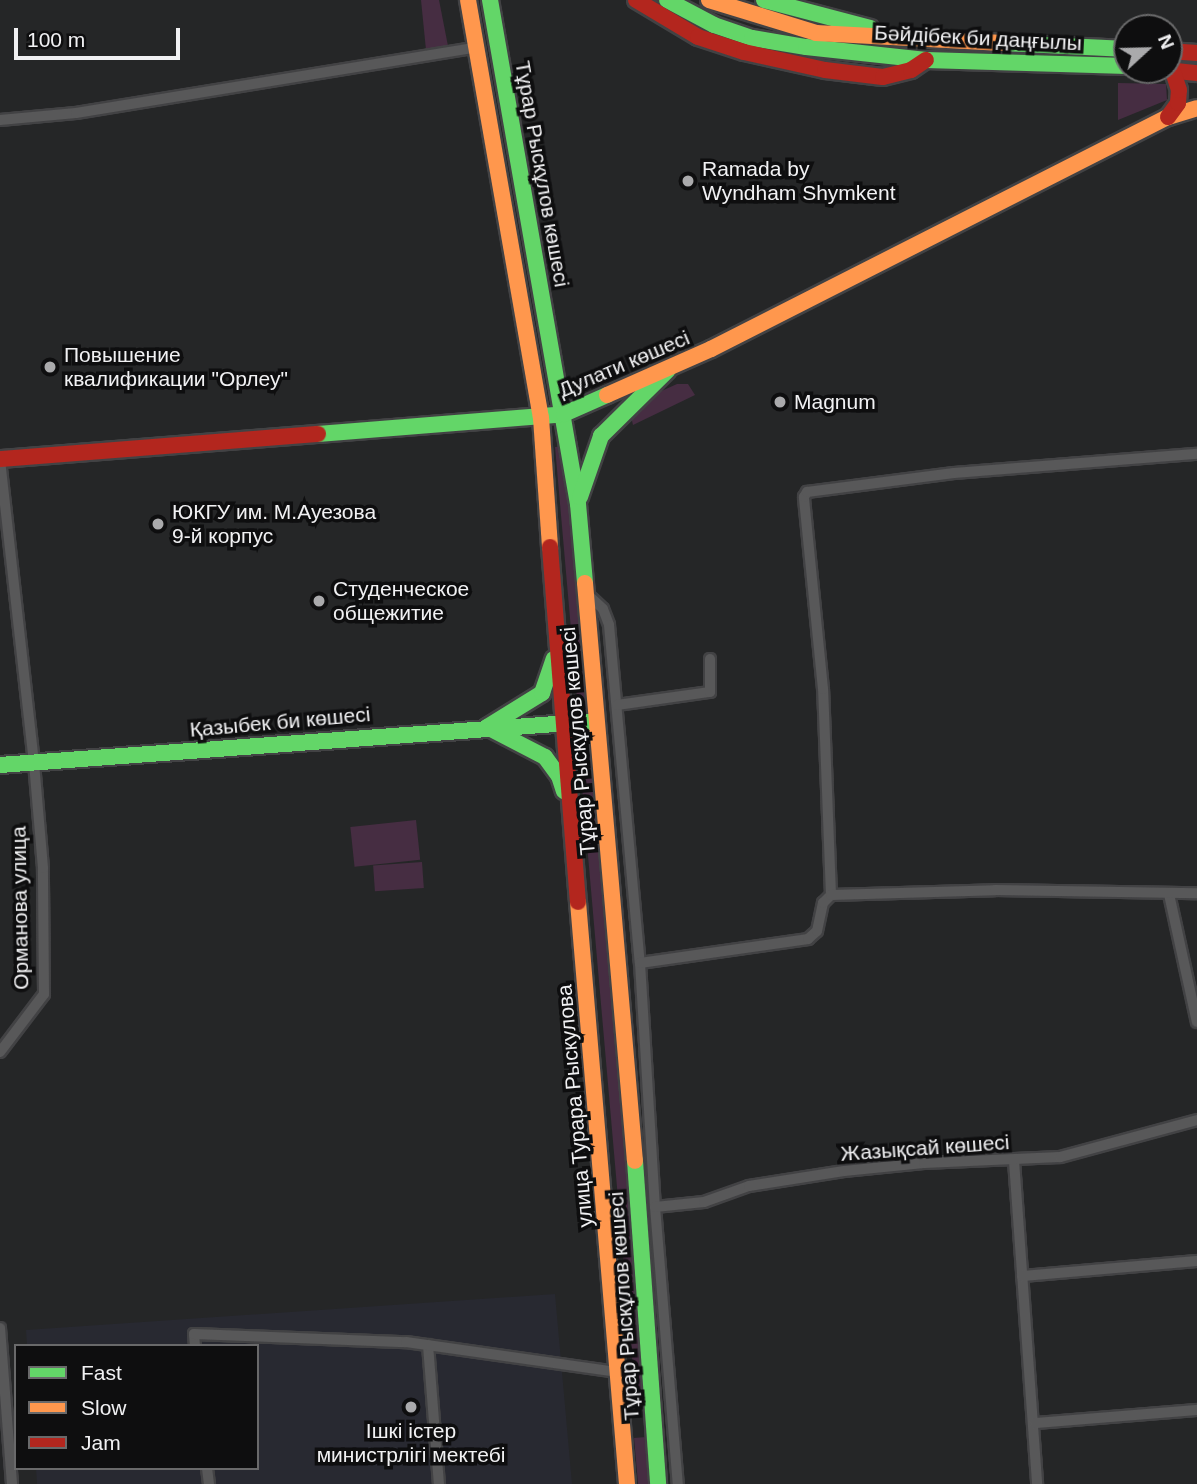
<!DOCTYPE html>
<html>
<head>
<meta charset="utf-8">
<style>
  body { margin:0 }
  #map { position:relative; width:1197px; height:1484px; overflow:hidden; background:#252627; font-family:Helvetica,sans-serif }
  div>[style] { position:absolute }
  .built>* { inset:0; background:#282931 }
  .green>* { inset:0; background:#462d42; transform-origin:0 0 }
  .roads { filter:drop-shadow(2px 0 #424244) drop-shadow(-2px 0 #424244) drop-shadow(0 2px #424244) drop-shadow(0 -2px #424244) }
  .street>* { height:10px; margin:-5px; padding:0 5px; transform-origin:5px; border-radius:5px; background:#585859 }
  .fast>* { height:16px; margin:-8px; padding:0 8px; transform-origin:8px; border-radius:8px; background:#63d668 }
  .slow>* { height:16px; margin:-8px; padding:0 8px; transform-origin:8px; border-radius:8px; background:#ff974d }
  .jam>* { height:16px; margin:-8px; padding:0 8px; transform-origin:8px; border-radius:8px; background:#b3261e }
  .dots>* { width:19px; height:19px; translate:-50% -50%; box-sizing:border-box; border:4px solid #0e0e0f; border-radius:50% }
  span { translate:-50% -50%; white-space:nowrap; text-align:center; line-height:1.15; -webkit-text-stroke:7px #0e0e0f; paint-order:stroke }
  .street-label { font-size:21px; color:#f1f1f3 }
  .poi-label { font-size:21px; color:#f1f1f3 }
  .left { translate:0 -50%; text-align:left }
  .legend { position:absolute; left:14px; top:1344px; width:245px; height:126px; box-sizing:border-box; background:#0e0e0f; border:2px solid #69696a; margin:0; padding:9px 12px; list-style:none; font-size:21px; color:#f1f1f3 }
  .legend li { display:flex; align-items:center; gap:14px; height:35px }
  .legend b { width:35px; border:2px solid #69696a }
  .north { position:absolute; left:1113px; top:14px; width:70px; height:70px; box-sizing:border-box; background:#0e0e0f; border:2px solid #69696a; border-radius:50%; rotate:68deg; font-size:19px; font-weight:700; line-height:28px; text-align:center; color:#f1f1f3 }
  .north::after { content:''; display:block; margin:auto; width:24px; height:32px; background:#aaaaac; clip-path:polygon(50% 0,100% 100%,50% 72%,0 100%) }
  .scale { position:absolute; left:14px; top:28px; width:166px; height:32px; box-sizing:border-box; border:4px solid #f1f1f3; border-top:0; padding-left:9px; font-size:21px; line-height:24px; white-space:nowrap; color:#f1f1f3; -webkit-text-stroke:5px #0e0e0f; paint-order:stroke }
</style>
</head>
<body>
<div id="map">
  <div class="built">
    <i style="clip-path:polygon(555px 1294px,572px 1484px,37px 1484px,36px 1468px,257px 1468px,257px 1346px,27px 1346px,26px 1330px)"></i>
  </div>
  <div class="green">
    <i style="clip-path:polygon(421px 0,439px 0,448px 46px,426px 50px)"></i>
    <i style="clip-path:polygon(1118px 83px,1166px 84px,1167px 100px,1118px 120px)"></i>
    <i style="clip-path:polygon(677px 384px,688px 384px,695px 395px,633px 425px,630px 412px,657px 393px)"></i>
    <i style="left:566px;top:446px;width:264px;height:11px;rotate:85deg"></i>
    <i style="left:592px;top:752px;width:639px;height:13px;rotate:85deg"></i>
    <i style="left:416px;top:820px;width:40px;height:66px;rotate:84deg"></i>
    <i style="left:422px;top:862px;width:26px;height:49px;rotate:86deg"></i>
    <i style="left:646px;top:1437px;width:47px;height:12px;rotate:85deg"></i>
  </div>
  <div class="roads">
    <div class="street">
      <i style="left:0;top:120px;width:76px;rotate:-5.3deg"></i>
      <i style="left:76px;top:113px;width:406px;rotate:-9.3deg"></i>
      <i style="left:586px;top:593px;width:23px;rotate:43deg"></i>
      <i style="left:603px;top:609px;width:17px;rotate:69deg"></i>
      <i style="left:609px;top:625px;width:339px;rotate:84.8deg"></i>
      <i style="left:640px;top:963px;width:244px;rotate:86.5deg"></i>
      <i style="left:655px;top:1207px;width:278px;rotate:85.3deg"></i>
      <i style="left:617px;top:705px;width:94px;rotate:-8deg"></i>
      <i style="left:710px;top:692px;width:33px;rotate:-90deg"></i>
      <i style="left:1169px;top:894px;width:131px;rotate:77.7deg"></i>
      <i style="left:831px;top:895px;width:206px;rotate:-92.2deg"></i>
      <i style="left:823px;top:689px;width:193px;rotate:-95.7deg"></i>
      <i style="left:804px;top:497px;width:6px;rotate:-59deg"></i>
      <i style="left:807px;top:492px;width:148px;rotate:-7.4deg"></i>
      <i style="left:954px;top:473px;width:244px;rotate:-4.5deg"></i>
      <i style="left:640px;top:963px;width:170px;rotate:-8.1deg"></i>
      <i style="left:808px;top:939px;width:12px;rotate:-42deg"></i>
      <i style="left:817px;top:931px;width:29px;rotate:-78deg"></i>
      <i style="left:823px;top:903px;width:11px;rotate:-45deg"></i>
      <i style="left:831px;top:895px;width:164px;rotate:-1.7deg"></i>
      <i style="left:995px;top:890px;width:202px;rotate:0.9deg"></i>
      <i style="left:0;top:1052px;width:73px;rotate:-52.8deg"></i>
      <i style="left:44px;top:994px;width:126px;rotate:-90.5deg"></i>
      <i style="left:43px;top:868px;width:105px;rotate:-94.9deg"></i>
      <i style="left:34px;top:763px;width:306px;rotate:-96.4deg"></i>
      <i style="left:1014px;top:1161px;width:324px;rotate:85.9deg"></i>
      <i style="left:655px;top:1207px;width:49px;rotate:-5.8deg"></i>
      <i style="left:704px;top:1202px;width:48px;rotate:-19.6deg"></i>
      <i style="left:749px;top:1186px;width:96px;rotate:-9deg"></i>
      <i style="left:844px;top:1171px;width:80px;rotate:-5.7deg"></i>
      <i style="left:924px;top:1163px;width:136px;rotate:-2.5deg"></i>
      <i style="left:1060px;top:1157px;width:142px;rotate:-15.1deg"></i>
      <i style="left:1022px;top:1276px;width:176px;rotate:-4.9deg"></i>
      <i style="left:0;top:1328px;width:156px;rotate:85.6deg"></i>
      <i style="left:428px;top:1345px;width:139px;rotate:85.5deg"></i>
      <i style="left:195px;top:1346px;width:12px;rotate:-95deg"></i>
      <i style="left:194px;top:1334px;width:212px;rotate:2.2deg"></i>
      <i style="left:406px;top:1342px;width:214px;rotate:8.1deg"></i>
      <i style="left:1035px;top:1423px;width:163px;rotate:-4.6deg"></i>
      <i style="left:207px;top:1468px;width:16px;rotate:83deg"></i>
    </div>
    <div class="fast">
      <i style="left:490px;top:0;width:512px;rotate:80.1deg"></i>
      <i style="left:578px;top:504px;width:79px;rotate:84.9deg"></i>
      <i style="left:667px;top:0;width:53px;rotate:28deg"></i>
      <i style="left:714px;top:25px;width:40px;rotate:18.9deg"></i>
      <i style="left:752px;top:38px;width:55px;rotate:9.5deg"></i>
      <i style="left:806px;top:47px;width:121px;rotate:6.2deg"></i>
      <i style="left:926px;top:60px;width:201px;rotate:1.7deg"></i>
      <i style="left:764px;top:0;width:110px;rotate:14.8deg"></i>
      <i style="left:1003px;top:43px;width:124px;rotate:2.8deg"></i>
      <i style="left:318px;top:434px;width:247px;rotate:-4.6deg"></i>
      <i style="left:564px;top:414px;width:47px;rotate:-23.8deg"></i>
      <i style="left:580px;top:497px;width:65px;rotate:-71deg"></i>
      <i style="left:601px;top:436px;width:94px;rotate:-44.6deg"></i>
      <i style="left:487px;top:727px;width:65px;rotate:27.3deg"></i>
      <i style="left:545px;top:757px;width:24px;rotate:54deg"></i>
      <i style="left:559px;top:776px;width:16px;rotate:72deg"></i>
      <i style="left:487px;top:727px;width:65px;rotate:-31.7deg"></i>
      <i style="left:542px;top:693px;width:36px;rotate:-71deg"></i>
      <i style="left:0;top:765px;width:598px;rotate:-4.22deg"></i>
      <i style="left:635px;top:1161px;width:324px;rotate:85.9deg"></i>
    </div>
    <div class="slow">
      <i style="left:468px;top:0;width:424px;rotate:80.1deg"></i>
      <i style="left:541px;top:418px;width:129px;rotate:86deg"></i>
      <i style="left:709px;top:0;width:112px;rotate:17.1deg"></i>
      <i style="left:816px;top:33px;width:187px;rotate:3.1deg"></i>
      <i style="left:607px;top:395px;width:114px;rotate:-23.9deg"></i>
      <i style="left:711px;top:349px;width:513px;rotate:-26.92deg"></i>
      <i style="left:1168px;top:117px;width:30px;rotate:-17deg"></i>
      <i style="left:585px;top:583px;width:580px;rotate:85.06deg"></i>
      <i style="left:578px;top:902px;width:584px;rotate:85.19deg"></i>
    </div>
    <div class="jam">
      <i style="left:636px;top:0;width:72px;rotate:30.8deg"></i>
      <i style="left:698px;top:37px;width:48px;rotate:18.1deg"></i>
      <i style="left:744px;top:52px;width:83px;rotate:12.5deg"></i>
      <i style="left:825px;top:70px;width:58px;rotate:6.9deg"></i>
      <i style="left:883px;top:77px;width:29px;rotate:-14deg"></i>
      <i style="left:911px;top:70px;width:18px;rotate:-34deg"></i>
      <i style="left:1169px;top:51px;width:28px;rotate:4deg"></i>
      <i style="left:1167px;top:70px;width:30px;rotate:6deg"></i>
      <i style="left:1168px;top:117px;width:17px;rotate:-54deg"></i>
      <i style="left:1178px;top:103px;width:13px;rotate:-86deg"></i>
      <i style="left:1179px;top:90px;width:20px;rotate:-108deg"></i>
      <i style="left:0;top:459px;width:319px;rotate:-4.5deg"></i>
      <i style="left:550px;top:547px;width:356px;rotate:85.5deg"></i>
    </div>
  </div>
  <div class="dots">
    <i style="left:688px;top:181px;background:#aaaaac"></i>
    <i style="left:50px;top:367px;background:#aaaaac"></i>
    <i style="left:780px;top:402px;background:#aaaaac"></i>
    <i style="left:158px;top:524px;background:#aaaaac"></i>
    <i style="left:319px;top:601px;background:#aaaaac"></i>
    <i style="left:411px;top:1407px;background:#aaaaac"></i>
  </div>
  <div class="street-label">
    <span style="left:978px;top:38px;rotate:3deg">Бәйдібек би даңғылы</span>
    <span style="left:542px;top:174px;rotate:80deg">Тұрар Рыскұлов көшесі</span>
    <span style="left:624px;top:364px;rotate:-23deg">Дулати көшесі</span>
    <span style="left:280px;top:722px;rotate:-5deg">Қазыбек би көшесі</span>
    <span style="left:578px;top:741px;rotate:-95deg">Тұрар Рыскұлов көшесі</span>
    <span style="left:20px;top:908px;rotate:-91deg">Орманова улица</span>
    <span style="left:575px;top:1106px;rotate:-95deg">улица Турара Рыскулова</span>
    <span style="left:925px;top:1148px;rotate:-4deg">Жазықсай көшесі</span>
    <span style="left:624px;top:1306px;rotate:-94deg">Тұрар Рыскұлов көшесі</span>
  </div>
  <div class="poi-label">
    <span class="left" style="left:702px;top:181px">Ramada by<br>Wyndham Shymkent</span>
    <span class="left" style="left:64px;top:367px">Повышение<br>квалификации "Орлеу"</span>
    <span class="left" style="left:794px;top:402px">Magnum</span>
    <span class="left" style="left:172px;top:524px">ЮКГУ им. М.Ауезова<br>9-й корпус</span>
    <span class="left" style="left:333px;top:601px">Студенческое<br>общежитие</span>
    <span style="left:411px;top:1443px">Ішкі істер<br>министрлігі мектебі</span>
  </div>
  <ul class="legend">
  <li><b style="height:9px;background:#63d668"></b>Fast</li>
  <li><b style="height:9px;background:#ff974d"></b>Slow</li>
  <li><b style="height:9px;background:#b3261e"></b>Jam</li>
  </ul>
  <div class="north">N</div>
  <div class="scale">100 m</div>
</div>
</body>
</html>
